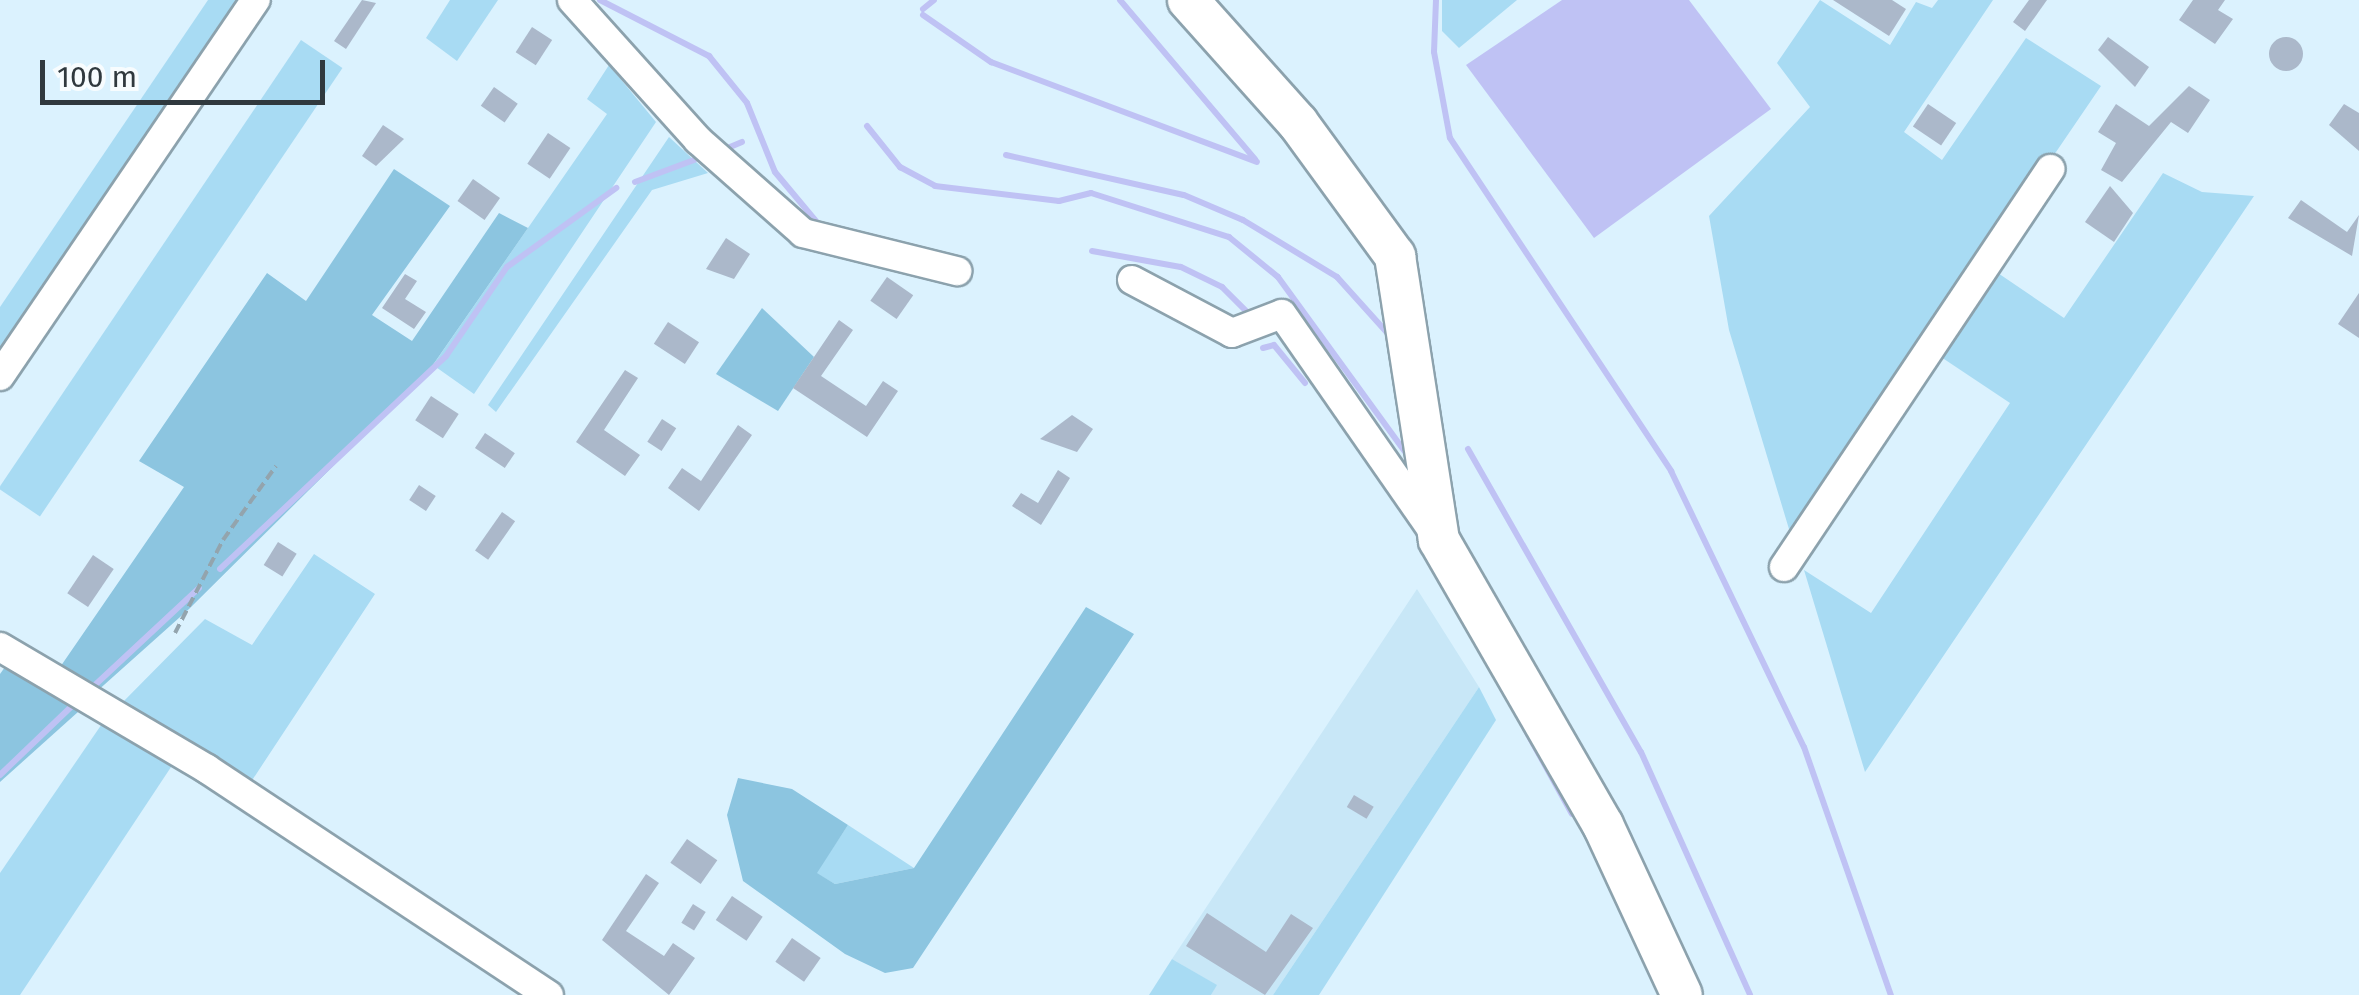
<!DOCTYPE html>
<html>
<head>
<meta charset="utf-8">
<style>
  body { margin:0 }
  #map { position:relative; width:2359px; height:995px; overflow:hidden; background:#dbf2fe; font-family:"Fira Sans",sans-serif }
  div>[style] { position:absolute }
  .built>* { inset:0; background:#c8e7f7 }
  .green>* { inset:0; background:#a8dbf3; transform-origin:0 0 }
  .forest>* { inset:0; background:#8cc5e0 }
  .water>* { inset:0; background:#bfc2f4 }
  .stream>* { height:6px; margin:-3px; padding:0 3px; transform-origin:3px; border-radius:3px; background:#bfc2f4 }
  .building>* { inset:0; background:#abb8ca; transform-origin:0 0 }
  .round { border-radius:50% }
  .path>* { height:4px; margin-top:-2px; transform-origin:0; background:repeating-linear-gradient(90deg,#93a4ad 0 10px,transparent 0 15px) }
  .roads { filter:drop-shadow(2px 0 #8ca2ad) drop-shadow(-2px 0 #8ca2ad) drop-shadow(0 2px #8ca2ad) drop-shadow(0 -2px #8ca2ad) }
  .minor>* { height:28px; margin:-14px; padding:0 14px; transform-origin:14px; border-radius:14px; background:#fff }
  .highway>* { height:40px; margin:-20px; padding:0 20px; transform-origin:20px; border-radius:20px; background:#fff }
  span { translate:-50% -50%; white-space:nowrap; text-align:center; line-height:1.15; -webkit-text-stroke:10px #f7fcfe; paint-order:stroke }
  .scale { position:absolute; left:40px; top:60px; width:285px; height:45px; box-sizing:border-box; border:5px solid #30393e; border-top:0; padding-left:12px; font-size:30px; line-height:35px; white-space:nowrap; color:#30393e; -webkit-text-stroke:8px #f7fcfe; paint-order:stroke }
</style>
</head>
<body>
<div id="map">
  <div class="built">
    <i style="clip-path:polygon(1417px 589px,1479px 687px,1273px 995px,1211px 995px,1216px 985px,1172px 959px)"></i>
  </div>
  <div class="green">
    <i style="clip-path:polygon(208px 0,247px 0,0 362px,0 307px)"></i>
    <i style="clip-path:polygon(450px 0,498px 0,457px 61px,426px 38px)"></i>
    <i style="clip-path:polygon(1442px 0,1517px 0,1459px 48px,1442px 31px)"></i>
    <i style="clip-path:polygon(1820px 0,1890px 45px,1916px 2px,1932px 8px,1938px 0,1993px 0,1904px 132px,1942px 160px,2026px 38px,2101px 86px,1792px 539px,1729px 330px,1709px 216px,1810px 107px,1777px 63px)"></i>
    <i style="left:301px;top:40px;width:50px;height:541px;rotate:34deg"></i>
    <i style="clip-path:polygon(609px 65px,656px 122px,474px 394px,433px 365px,607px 114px,587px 99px)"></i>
    <i style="clip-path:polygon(669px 137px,708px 173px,652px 190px,496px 412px,488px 405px)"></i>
    <i style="clip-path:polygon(2163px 173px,2202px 192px,2254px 196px,1865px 772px,1804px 570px,1871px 613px,2010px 403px,1932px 351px,1989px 267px,2064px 318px)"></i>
    <i style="clip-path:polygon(314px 554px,375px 594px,247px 788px,117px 708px,205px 619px,252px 645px)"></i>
    <i style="clip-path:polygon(1479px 687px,1496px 720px,1319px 995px,1273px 995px)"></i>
    <i style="clip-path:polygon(108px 715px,179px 755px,20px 995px,0 995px,0 873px)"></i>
    <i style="clip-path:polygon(848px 825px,914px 868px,835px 884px,816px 873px)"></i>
    <i style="clip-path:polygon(1172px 959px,1217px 985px,1211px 995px,1149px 995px)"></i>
  </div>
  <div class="forest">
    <i style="clip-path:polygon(394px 169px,450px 206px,372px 315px,412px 341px,499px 213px,528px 228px,428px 372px,189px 609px,95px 693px,56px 673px,184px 487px,139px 461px,267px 273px,306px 301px)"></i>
    <i style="clip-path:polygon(762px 308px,814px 357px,778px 411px,716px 374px)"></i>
    <i style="clip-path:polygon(1086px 607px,1134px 634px,913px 968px,885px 973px,845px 954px,743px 881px,727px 815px,738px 778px,792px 789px,848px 825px,817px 873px,835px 884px,914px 868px)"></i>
    <i style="clip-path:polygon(10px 660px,88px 703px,0 782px,0 674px)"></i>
  </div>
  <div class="water">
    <i style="clip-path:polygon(1562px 0,1689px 0,1771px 109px,1594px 238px,1466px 65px)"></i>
  </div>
  <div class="stream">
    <i style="left:600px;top:0;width:123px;rotate:27.2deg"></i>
    <i style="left:709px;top:56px;width:60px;rotate:51deg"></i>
    <i style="left:747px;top:103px;width:74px;rotate:67.9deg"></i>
    <i style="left:775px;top:172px;width:64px;rotate:50.1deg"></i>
    <i style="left:1120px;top:0;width:209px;rotate:49.7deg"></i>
    <i style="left:1436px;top:0;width:52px;rotate:92.2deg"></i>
    <i style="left:1434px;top:52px;width:87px;rotate:79.5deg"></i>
    <i style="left:1450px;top:138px;width:400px;rotate:56.4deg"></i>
    <i style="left:1671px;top:471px;width:306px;rotate:64.3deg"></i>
    <i style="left:1804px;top:747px;width:263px;rotate:70.7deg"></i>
    <i style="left:923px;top:9px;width:14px;rotate:-39deg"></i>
    <i style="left:923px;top:15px;width:83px;rotate:34.7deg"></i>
    <i style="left:991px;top:62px;width:284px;rotate:20.6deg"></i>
    <i style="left:867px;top:126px;width:53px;rotate:51.2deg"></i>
    <i style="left:900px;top:167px;width:40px;rotate:28deg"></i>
    <i style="left:935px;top:186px;width:125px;rotate:6.9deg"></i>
    <i style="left:1059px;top:201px;width:33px;rotate:-14deg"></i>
    <i style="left:1091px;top:193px;width:145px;rotate:17.7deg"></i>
    <i style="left:1229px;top:237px;width:63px;rotate:39.2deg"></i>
    <i style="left:1278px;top:277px;width:225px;rotate:54deg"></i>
    <i style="left:730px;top:147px;width:13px;rotate:-23deg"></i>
    <i style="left:1006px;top:155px;width:182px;rotate:12.7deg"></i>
    <i style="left:1184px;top:195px;width:64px;rotate:23deg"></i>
    <i style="left:1243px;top:220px;width:110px;rotate:31.2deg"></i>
    <i style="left:1337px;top:277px;width:82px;rotate:48deg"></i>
    <i style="left:635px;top:182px;width:63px;rotate:-20.4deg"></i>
    <i style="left:1092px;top:251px;width:90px;rotate:10.2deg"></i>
    <i style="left:1181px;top:267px;width:46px;rotate:26deg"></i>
    <i style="left:1222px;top:287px;width:42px;rotate:45deg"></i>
    <i style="left:1263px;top:348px;width:11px;rotate:-15deg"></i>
    <i style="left:1274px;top:345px;width:49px;rotate:50.8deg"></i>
    <i style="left:1468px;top:449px;width:349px;rotate:60.3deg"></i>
    <i style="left:1641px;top:752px;width:266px;rotate:65.8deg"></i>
    <i style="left:220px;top:569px;width:311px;rotate:-43.3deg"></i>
    <i style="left:446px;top:356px;width:108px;rotate:-55.6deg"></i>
    <i style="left:507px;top:267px;width:135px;rotate:-35.9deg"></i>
    <i style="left:95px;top:685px;width:142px;rotate:-43deg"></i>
    <i style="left:1525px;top:729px;width:97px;rotate:61.1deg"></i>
    <i style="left:0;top:775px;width:104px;rotate:-43.8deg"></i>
  </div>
  <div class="building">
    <i style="clip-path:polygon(362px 0,376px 3px,346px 49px,334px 41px)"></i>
    <i style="clip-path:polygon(1833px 0,1892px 0,1906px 9px,1889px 36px)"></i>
    <i style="clip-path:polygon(2029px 0,2047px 0,2025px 31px,2013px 22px)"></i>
    <i style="clip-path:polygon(2193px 0,2225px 0,2218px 10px,2233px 19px,2215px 44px,2179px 20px)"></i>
    <i style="left:532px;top:27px;width:24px;height:30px;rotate:33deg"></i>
    <i class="round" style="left:2269px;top:37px;width:34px;height:34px"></i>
    <i style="clip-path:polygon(2108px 37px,2149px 67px,2135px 87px,2098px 50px)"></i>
    <i style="clip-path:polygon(2189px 86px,2210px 100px,2188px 133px,2171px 122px,2122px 182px,2101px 170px,2116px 143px,2098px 132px,2116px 104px,2149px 126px)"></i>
    <i style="left:494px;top:87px;width:29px;height:23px;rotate:35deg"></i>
    <i style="left:1928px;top:104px;width:34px;height:27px;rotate:34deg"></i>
    <i style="clip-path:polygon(2344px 104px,2359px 113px,2359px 151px,2329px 125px)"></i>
    <i style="clip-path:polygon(383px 125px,404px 139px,376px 166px,362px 156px)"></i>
    <i style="left:548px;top:133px;width:27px;height:37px;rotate:34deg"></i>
    <i style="left:473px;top:179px;width:33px;height:27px;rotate:35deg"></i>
    <i style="clip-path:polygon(2110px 186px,2133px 213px,2114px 242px,2085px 222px)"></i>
    <i style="clip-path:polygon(2301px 200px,2347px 232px,2359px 215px,2352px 256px,2288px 218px)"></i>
    <i style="clip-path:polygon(726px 238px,750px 254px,734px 279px,706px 269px)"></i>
    <i style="clip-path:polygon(405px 274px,417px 281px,405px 299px,426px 312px,414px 329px,382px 308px)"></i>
    <i style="left:887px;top:277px;width:32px;height:29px;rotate:35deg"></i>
    <i style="clip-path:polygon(2359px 293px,2359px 338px,2338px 324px)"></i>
    <i style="clip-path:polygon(839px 320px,853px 330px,821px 376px,866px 406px,883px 381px,898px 391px,867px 437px,793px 388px)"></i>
    <i style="left:668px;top:322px;width:37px;height:26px;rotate:33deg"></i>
    <i style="clip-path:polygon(625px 370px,638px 378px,604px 430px,640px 455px,625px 476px,576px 442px)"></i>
    <i style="left:431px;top:396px;width:33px;height:29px;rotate:33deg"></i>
    <i style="clip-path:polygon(1072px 415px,1093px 429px,1077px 452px,1040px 439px)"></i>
    <i style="left:662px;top:419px;width:17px;height:27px;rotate:33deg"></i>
    <i style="clip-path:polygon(738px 425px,752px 435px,699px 511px,668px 488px,682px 468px,701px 481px)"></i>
    <i style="left:485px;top:433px;width:36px;height:18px;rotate:34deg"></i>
    <i style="clip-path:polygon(1058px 470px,1070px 478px,1041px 525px,1012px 506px,1021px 493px,1038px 503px)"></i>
    <i style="left:419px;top:485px;width:20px;height:18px;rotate:33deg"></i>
    <i style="left:502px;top:512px;width:16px;height:47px;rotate:35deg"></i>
    <i style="left:278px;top:542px;width:22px;height:27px;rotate:32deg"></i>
    <i style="left:93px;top:555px;width:25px;height:46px;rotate:34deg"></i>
    <i style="left:1354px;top:795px;width:23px;height:14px;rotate:31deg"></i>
    <i style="left:687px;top:839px;width:37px;height:29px;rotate:35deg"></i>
    <i style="clip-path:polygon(646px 874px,659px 883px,626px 931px,664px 956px,673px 943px,695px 958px,669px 995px,602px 940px)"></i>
    <i style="left:732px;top:896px;width:37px;height:29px;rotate:34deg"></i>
    <i style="left:693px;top:904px;width:15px;height:22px;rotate:32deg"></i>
    <i style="clip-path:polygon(1207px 913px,1266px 952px,1291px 914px,1313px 928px,1265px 995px,1186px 946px)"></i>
    <i style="left:792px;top:938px;width:35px;height:29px;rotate:35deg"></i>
  </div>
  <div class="path">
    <i style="left:175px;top:633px;width:105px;rotate:-62.7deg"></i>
    <i style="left:223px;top:540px;width:91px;rotate:-54.4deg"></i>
  </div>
  <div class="roads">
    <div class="minor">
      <i style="left:572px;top:0;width:188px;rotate:48deg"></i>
      <i style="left:698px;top:140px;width:140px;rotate:41.5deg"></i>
      <i style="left:803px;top:233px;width:159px;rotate:13.9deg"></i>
      <i style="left:1132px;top:280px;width:113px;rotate:27.9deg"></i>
      <i style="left:1232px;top:333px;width:53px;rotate:-20.8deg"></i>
      <i style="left:1282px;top:314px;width:264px;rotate:55.2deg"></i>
      <i style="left:0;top:376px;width:455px;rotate:-55.8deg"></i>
      <i style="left:1784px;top:567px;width:479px;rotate:-56.2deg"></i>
      <i style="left:0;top:647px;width:240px;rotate:30.5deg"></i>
      <i style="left:207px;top:769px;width:410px;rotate:33.5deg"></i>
    </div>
    <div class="highway">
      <i style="left:1188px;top:0;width:165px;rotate:48.2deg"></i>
      <i style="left:1298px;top:123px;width:165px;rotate:53.9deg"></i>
      <i style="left:1395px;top:256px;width:287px;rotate:81.2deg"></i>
      <i style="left:1439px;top:540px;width:329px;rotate:60.1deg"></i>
      <i style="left:1603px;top:825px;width:187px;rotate:65.1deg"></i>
    </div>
  </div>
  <div class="scale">100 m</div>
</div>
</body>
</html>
